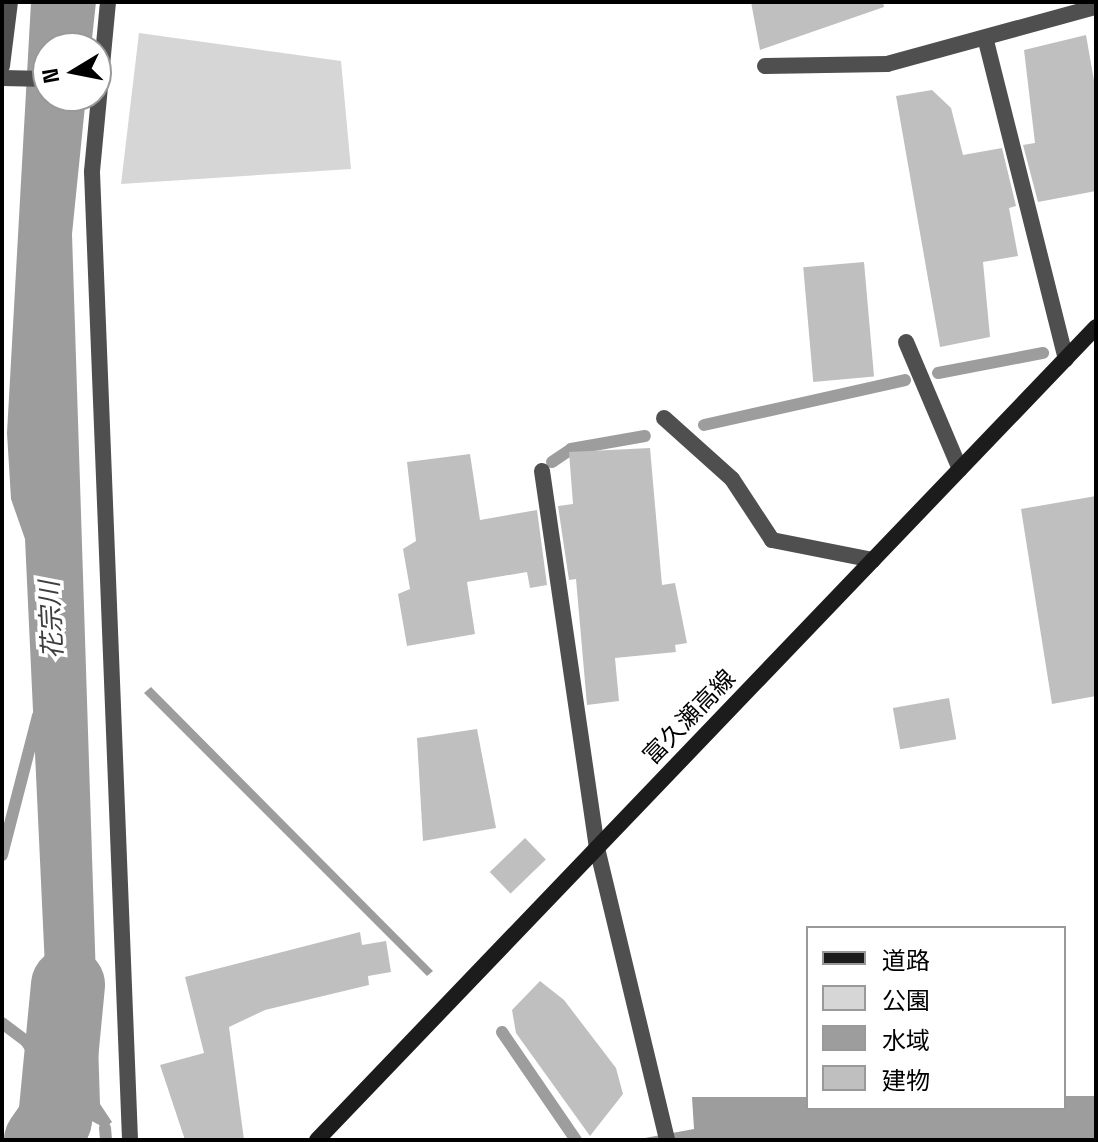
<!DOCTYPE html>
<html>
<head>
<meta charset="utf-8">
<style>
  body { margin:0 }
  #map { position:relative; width:1098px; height:1142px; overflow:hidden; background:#fff; font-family:"Space Grotesk","Noto Sans JP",sans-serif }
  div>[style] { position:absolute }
  .green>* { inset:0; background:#d6d6d6 }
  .water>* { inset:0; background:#9d9d9d }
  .stream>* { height:12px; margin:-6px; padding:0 6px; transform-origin:6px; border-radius:6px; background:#9d9d9d }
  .river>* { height:74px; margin:-37px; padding:0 37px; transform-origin:37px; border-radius:37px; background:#9d9d9d }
  .building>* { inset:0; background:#bfbfbf; transform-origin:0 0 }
  .lane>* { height:16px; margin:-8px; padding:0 8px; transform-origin:8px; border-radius:8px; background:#4f4f4f }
  .street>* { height:16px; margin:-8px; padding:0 8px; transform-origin:8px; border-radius:8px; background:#4f4f4f }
  .secondary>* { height:16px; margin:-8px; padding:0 8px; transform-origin:8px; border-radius:8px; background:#1c1c1c }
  span { translate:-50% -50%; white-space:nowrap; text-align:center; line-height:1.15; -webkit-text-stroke:7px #fff; paint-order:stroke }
  .street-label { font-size:24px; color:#000 }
  .water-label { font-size:26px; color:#3e3e3e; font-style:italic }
  .frame { position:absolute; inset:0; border:4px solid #000; pointer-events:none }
  .legend { position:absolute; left:806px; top:926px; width:260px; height:184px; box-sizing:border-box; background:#fff; border:2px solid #999; margin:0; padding:10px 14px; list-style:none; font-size:24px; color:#000 }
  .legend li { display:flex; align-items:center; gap:16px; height:40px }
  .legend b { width:40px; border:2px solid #999 }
  .north { position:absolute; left:32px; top:32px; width:80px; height:80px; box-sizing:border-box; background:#fff; border:2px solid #999; border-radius:50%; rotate:260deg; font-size:22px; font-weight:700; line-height:32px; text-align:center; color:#000 }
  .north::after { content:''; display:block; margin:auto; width:28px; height:36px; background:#000; clip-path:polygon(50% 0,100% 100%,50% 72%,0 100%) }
</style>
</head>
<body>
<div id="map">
  <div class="green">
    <i style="clip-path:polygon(139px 33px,341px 61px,351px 169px,121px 184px)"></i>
  </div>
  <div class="water">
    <i style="clip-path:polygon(31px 2px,96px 2px,91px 48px,48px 48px,48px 96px,86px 96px,72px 234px,100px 1104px,112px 1122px,105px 1128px,84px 1117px,50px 1075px,25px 539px,11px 499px,7px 433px)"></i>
    <i style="clip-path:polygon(151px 687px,433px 971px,427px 976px,144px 693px)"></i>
    <i style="clip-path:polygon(44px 1078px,78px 1123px,66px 1140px,10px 1140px)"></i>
    <i style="clip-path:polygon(1064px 1096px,1096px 1096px,1096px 1140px,634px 1140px,694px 1129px,692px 1097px,808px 1097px,808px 1108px,1064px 1108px)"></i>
  </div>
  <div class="stream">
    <i style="left:938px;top:373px;width:107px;rotate:-10.8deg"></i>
    <i style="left:704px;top:425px;width:206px;rotate:-12.6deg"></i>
    <i style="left:552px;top:462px;width:23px;rotate:-34deg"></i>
    <i style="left:571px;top:449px;width:75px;rotate:-10deg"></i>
    <i style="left:2px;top:855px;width:144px;rotate:-75.5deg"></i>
    <i style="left:2px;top:1023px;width:30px;rotate:37deg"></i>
    <i style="left:26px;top:1041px;width:58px;rotate:56.3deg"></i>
    <i style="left:502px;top:1032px;width:131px;rotate:55.6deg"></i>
    <i style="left:105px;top:1128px;width:12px;rotate:85deg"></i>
  </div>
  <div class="river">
    <i style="left:41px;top:1140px;width:24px;rotate:-55deg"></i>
    <i style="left:55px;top:1120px;width:136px;rotate:-84.5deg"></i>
  </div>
  <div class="building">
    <i style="clip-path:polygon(751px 2px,883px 2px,884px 7px,760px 50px)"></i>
    <i style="clip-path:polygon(1086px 35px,1096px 92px,1096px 191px,1038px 202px,1023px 145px,1035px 143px,1024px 50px)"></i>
    <i style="clip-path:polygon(932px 90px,951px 108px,963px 155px,1002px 148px,1016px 206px,1009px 208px,1018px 256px,983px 262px,990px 337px,940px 347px,896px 96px)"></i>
    <i style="left:864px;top:262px;width:115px;height:61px;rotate:85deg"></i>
    <i style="clip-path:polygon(650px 448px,662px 585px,675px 583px,687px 643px,675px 645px,676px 652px,615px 658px,619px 701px,587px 705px,576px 579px,569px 580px,558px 506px,573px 504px,569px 452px)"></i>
    <i style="clip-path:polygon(470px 454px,480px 520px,537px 510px,547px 585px,530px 588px,527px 572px,467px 582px,475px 634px,407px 646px,398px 594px,410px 589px,403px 549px,416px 541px,407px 462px)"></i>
    <i style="clip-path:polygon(1096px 496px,1096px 696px,1052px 704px,1021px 509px)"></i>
    <i style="left:949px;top:698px;width:42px;height:57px;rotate:80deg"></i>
    <i style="clip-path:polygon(477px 729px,496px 828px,423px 841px,417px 738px)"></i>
    <i style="left:525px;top:838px;width:30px;height:49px;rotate:46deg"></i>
    <i style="clip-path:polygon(360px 932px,362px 945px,386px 941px,391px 972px,368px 976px,369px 985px,265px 1010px,229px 1027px,244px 1140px,185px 1140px,160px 1065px,204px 1053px,185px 977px)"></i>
    <i style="clip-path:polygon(540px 981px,564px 1000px,616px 1068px,623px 1094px,590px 1136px,516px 1033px,512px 1010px)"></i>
  </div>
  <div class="lane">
    <i style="left:108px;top:2px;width:171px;rotate:95.4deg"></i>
    <i style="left:92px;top:172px;width:969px;rotate:87.75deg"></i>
  </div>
  <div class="street">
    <i style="left:986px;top:41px;width:328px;rotate:75.9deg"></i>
    <i style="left:2px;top:66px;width:64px;rotate:-82.9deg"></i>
    <i style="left:765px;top:66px;width:122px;rotate:-0.9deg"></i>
    <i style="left:887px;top:64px;width:217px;rotate:-15.3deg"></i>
    <i style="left:2px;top:78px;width:46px;rotate:1.2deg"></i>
    <i style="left:96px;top:80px;width:1px"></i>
    <i style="left:906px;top:342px;width:138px;rotate:67deg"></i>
    <i style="left:664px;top:418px;width:91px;rotate:41.9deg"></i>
    <i style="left:732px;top:479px;width:73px;rotate:56.7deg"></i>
    <i style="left:772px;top:540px;width:103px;rotate:11.2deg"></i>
    <i style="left:542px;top:471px;width:381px;rotate:81.7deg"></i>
    <i style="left:597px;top:848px;width:300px;rotate:76.5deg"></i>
  </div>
  <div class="secondary">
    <i style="left:317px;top:1140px;width:1126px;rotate:-46.22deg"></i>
  </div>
  <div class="street-label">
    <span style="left:689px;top:717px;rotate:-46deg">富久瀬高線</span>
  </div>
  <div class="water-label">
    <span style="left:52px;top:620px;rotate:-93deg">花宗川</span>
  </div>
  <div class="frame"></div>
  <ul class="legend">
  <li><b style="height:10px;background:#1c1c1c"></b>道路</li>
  <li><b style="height:22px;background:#d6d6d6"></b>公園</li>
  <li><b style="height:22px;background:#9d9d9d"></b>水域</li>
  <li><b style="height:22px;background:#bfbfbf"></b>建物</li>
  </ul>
  <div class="north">N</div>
</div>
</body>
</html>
